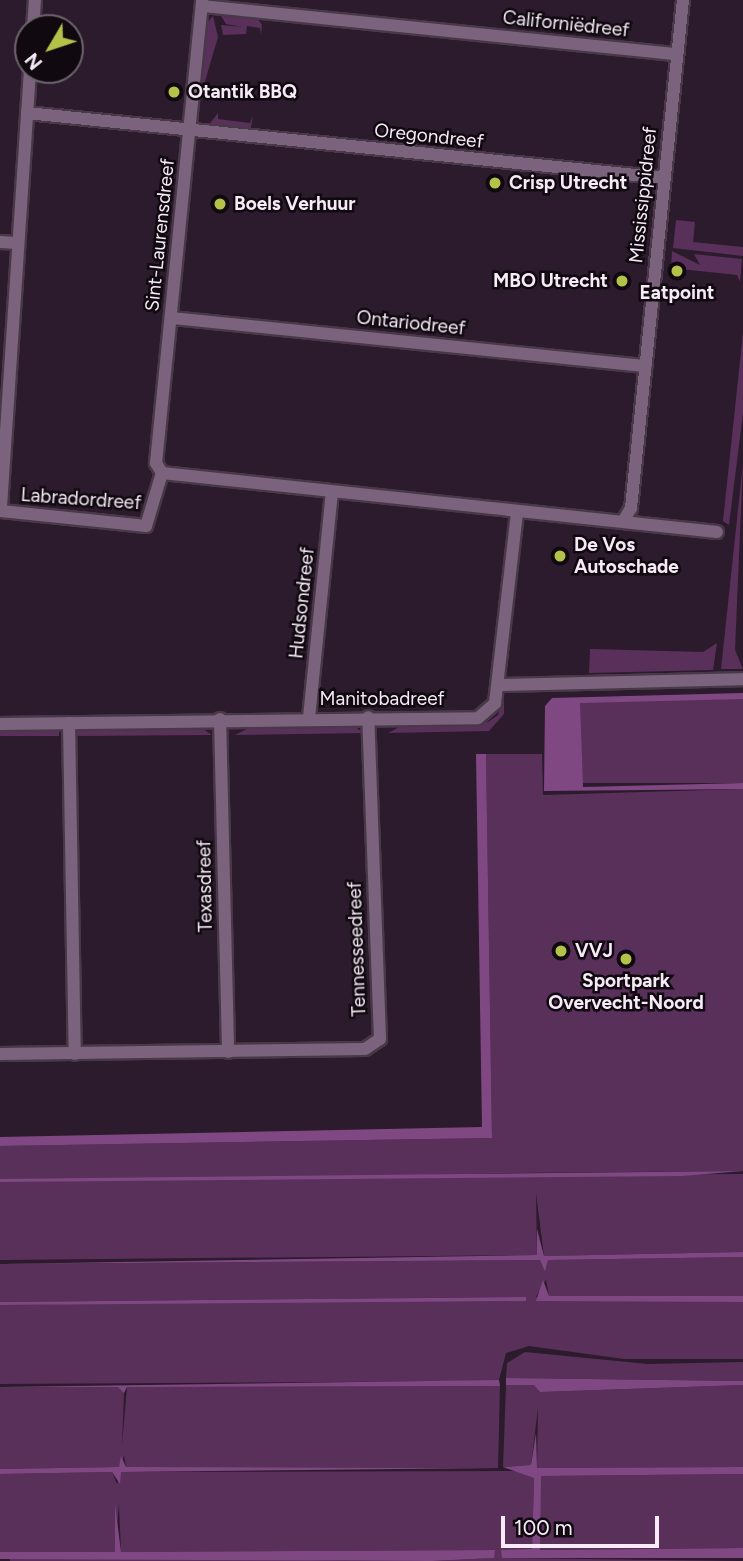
<!DOCTYPE html>
<html>
<head>
<meta charset="utf-8">
<style>
  body { margin:0 }
  #map { position:relative; width:743px; height:1561px; overflow:hidden; background:#2c1b2c; font-family:Figtree,sans-serif }
  div>[style] { position:absolute }
  .green>* { inset:0; background:#58305a; transform-origin:0 0 }
  .water>* { inset:0; background:#804883 }
  .roads { filter:drop-shadow(2px 0 #483848) drop-shadow(-2px 0 #483848) drop-shadow(0 2px #483848) drop-shadow(0 -2px #483848) }
  .minor>* { height:12px; margin:-6px; padding:0 6px; transform-origin:6px; border-radius:6px; background:#7c637d }
  .dots>* { width:19px; height:19px; translate:-50% -50%; box-sizing:border-box; border:4px solid #100910; border-radius:50% }
  span { translate:-50% -50%; white-space:nowrap; text-align:center; line-height:1.15; -webkit-text-stroke:5px #100910; paint-order:stroke }
  .street-label { font-size:19px; color:#f6eaf6 }
  .poi-label { font-size:19px; color:#f6eaf6; font-weight:700 }
  .left { translate:0 -50%; text-align:left }
  .right { translate:-100% -50%; text-align:right }
  .north { position:absolute; left:14px; top:14px; width:70px; height:70px; box-sizing:border-box; background:#100910; border:2px solid #6c636c; border-radius:50%; rotate:231deg; font-size:19px; font-weight:700; line-height:28px; text-align:center; color:#f6eaf6 }
  .north::after { content:''; display:block; margin:auto; width:24px; height:32px; background:#b5c24a; clip-path:polygon(50% 0,100% 100%,50% 72%,0 100%) }
  .scale { position:absolute; left:501px; top:1516px; width:158px; height:32px; box-sizing:border-box; border:4px solid #f6eaf6; border-top:0; padding-left:9px; font-size:21px; line-height:24px; white-space:nowrap; color:#f6eaf6; -webkit-text-stroke:5px #100910; paint-order:stroke }
</style>
</head>
<body>
<div id="map">
  <div class="green">
    <i style="clip-path:polygon(220px 14px,258px 19px,262px 25px,261px 35px,260px 28px,247px 26px,246px 34px,223px 35px,221px 25px,243px 27px,226px 24px)"></i>
    <i style="clip-path:polygon(213px 16px,218px 37px,199px 102px,207px 23px)"></i>
    <i style="clip-path:polygon(218px 113px,218px 119px,250px 123px,253px 115px,251px 128px,208px 126px)"></i>
    <i style="clip-path:polygon(676px 220px,695px 222px,693px 242px,743px 247px,743px 256px,673px 248px)"></i>
    <i style="clip-path:polygon(672px 251px,700px 265px,694px 254px,742px 259px,740px 282px,737px 275px,671px 268px)"></i>
    <i style="clip-path:polygon(743px 333px,743px 413px,729px 525px,723px 521px)"></i>
    <i style="clip-path:polygon(743px 463px,735px 650px,743px 669px,721px 669px)"></i>
    <i style="clip-path:polygon(717px 643px,713px 670px,589px 673px,590px 649px,703px 652px)"></i>
    <i style="clip-path:polygon(504px 696px,504px 714px,489px 731px,388px 733px,405px 724px,488px 722px,498px 715px)"></i>
    <i style="left:743px;top:699px;width:84px;height:163px;rotate:90deg"></i>
    <i style="clip-path:polygon(352px 725px,364px 733px,235px 735px,253px 726px)"></i>
    <i style="clip-path:polygon(73px 726px,200px 727px,212px 735px,73px 736px)"></i>
    <i style="left:59px;top:727px;width:9px;height:59px;rotate:90deg"></i>
    <i style="clip-path:polygon(486px 754px,542px 754px,543px 795px,743px 789px,743px 1171px,511px 1173px,388px 1176px,743px 1174px,743px 1252px,544px 1256px,536px 1193px,537px 1255px,0 1260px,0 1182px,110px 1179px,0 1179px,0 1146px,492px 1138px)"></i>
    <i style="clip-path:polygon(743px 1257px,743px 1296px,549px 1296px,546px 1280px,536px 1297px,743px 1302px,743px 1359px,624px 1359px,529px 1346px,506px 1353px,499px 1380px,491px 1381px,0 1384px,0 1305px,526px 1297px,0 1302px,0 1264px,540px 1260px,545px 1272px,548px 1260px)"></i>
    <i style="clip-path:polygon(525px 1352px,648px 1364px,743px 1362px,743px 1381px,506px 1378px,507px 1363px)"></i>
    <i style="clip-path:polygon(506px 1385px,535px 1385px,540px 1392px,743px 1385px,743px 1467px,537px 1468px,538px 1408px,531px 1465px,503px 1467px)"></i>
    <i style="clip-path:polygon(500px 1386px,498px 1468px,126px 1467px,124px 1456px,119px 1467px,0 1469px,0 1387px,119px 1387px,124px 1393px,122px 1445px,127px 1387px)"></i>
    <i style="clip-path:polygon(527px 1471px,534px 1478px,532px 1550px,502px 1550px,502px 1558px,743px 1561px,432px 1561px,493px 1558px,494px 1550px,121px 1552px,119px 1504px,115px 1552px,0 1552px,0 1474px,112px 1472px,117px 1484px,121px 1472px)"></i>
    <i style="clip-path:polygon(743px 1474px,743px 1548px,540px 1550px,537px 1543px,540px 1476px)"></i>
    <i style="clip-path:polygon(209px 1557px,343px 1561px,10px 1561px,10px 1559px)"></i>
  </div>
  <div class="water">
    <i style="clip-path:polygon(743px 693px,743px 699px,580px 703px,583px 787px,743px 783px,743px 789px,544px 791px,545px 706px,552px 698px)"></i>
    <i style="clip-path:polygon(476px 754px,486px 754px,492px 1138px,0 1146px,0 1137px,482px 1127px)"></i>
    <i style="clip-path:polygon(743px 1171px,682px 1176px,0 1182px,0 1179px)"></i>
    <i style="clip-path:polygon(537px 1229px,544px 1256px,743px 1252px,743px 1257px,548px 1260px,545px 1272px,540px 1260px,0 1264px,537px 1255px)"></i>
    <i style="clip-path:polygon(543px 1280px,549px 1296px,743px 1296px,743px 1302px,536px 1301px)"></i>
    <i style="clip-path:polygon(526px 1297px,526px 1301px,0 1305px,0 1302px)"></i>
    <i style="clip-path:polygon(506px 1378px,743px 1381px,743px 1385px,540px 1392px,534px 1385px,506px 1385px)"></i>
    <i style="clip-path:polygon(499px 1380px,500px 1386px,127px 1387px,124px 1393px,118px 1387px,0 1387px)"></i>
    <i style="clip-path:polygon(536px 1433px,537px 1468px,743px 1467px,743px 1474px,541px 1476px,540px 1550px,743px 1548px,743px 1558px,502px 1558px,501px 1550px,532px 1549px,534px 1478px,503px 1467px,531px 1465px)"></i>
    <i style="clip-path:polygon(121px 1456px,126px 1467px,498px 1468px,121px 1472px,120px 1484px,112px 1472px,0 1474px,0 1469px,119px 1467px)"></i>
    <i style="clip-path:polygon(115px 1504px,121px 1552px,495px 1550px,494px 1558px,432px 1561px,0 1559px,0 1552px,115px 1552px)"></i>
  </div>
  <div class="roads">
    <div class="minor">
      <i style="left:202px;top:6px;width:476px;rotate:5.8deg"></i>
      <i style="left:33px;top:28px;width:28px;rotate:-86deg"></i>
      <i style="left:30px;top:70px;width:442px;rotate:93.8deg"></i>
      <i style="left:1px;top:511px;width:146px;rotate:5.9deg"></i>
      <i style="left:146px;top:526px;width:55px;rotate:-73.2deg"></i>
      <i style="left:27px;top:113px;width:641px;rotate:5.82deg"></i>
      <i style="left:0;top:242px;width:18px;rotate:3deg"></i>
      <i style="left:172px;top:318px;width:476px;rotate:5.8deg"></i>
      <i style="left:162px;top:473px;width:558px;rotate:6.07deg"></i>
      <i style="left:162px;top:473px;width:12px;rotate:-121deg"></i>
      <i style="left:156px;top:463px;width:464px;rotate:-84.3deg"></i>
      <i style="left:625px;top:518px;width:12px;rotate:-59deg"></i>
      <i style="left:631px;top:508px;width:511px;rotate:-84.16deg"></i>
      <i style="left:499px;top:685px;width:244px;rotate:-1.4deg"></i>
      <i style="left:309px;top:718px;width:226px;rotate:-84.2deg"></i>
      <i style="left:220px;top:719px;width:333px;rotate:88.6deg"></i>
      <i style="left:69px;top:723px;width:331px;rotate:89deg"></i>
      <i style="left:0;top:724px;width:478px;rotate:-0.7deg"></i>
      <i style="left:478px;top:718px;width:23px;rotate:-41deg"></i>
      <i style="left:495px;top:703px;width:192px;rotate:-83.4deg"></i>
      <i style="left:0;top:1054px;width:365px;rotate:-0.8deg"></i>
      <i style="left:365px;top:1049px;width:18px;rotate:-34deg"></i>
      <i style="left:380px;top:1039px;width:322px;rotate:-92.1deg"></i>
    </div>
  </div>
  <div class="dots">
    <i style="left:174px;top:92px;background:#b5c24a"></i>
    <i style="left:495px;top:183px;background:#b5c24a"></i>
    <i style="left:220px;top:204px;background:#b5c24a"></i>
    <i style="left:677px;top:271px;background:#b5c24a"></i>
    <i style="left:622px;top:281px;background:#b5c24a"></i>
    <i style="left:560px;top:556px;background:#b5c24a"></i>
    <i style="left:561px;top:951px;background:#b5c24a"></i>
    <i style="left:626px;top:959px;background:#b5c24a"></i>
  </div>
  <div class="street-label">
    <span style="left:566px;top:24px;rotate:6deg">Californiëdreef</span>
    <span style="left:429px;top:136px;rotate:6deg">Oregondreef</span>
    <span style="left:643px;top:195px;rotate:-84deg">Mississippidreef</span>
    <span style="left:160px;top:235px;rotate:-84deg">Sint-Laurensdreef</span>
    <span style="left:411px;top:323px;rotate:6deg">Ontariodreef</span>
    <span style="left:81px;top:499px;rotate:4deg">Labradordreef</span>
    <span style="left:302px;top:603px;rotate:-84deg">Hudsondreef</span>
    <span style="left:382px;top:699px">Manitobadreef</span>
    <span style="left:205px;top:886px;rotate:-91deg">Texasdreef</span>
    <span style="left:357px;top:949px;rotate:-92deg">Tennesseedreef</span>
  </div>
  <div class="poi-label">
    <span class="left" style="left:188px;top:92px">Otantik BBQ</span>
    <span class="left" style="left:509px;top:183px">Crisp Utrecht</span>
    <span class="left" style="left:234px;top:204px">Boels Verhuur</span>
    <span class="right" style="left:608px;top:281px">MBO Utrecht</span>
    <span style="left:677px;top:293px">Eatpoint</span>
    <span class="left" style="left:574px;top:556px">De Vos<br>Autoschade</span>
    <span class="left" style="left:575px;top:951px">VVJ</span>
    <span style="left:626px;top:992px">Sportpark<br>Overvecht-Noord</span>
  </div>
  <div class="north">N</div>
  <div class="scale">100 m</div>
</div>
</body>
</html>
